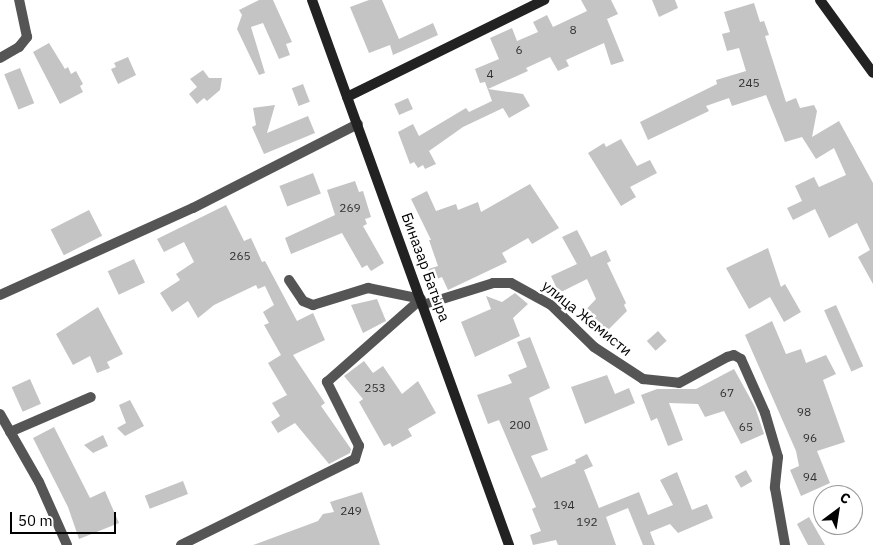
<!DOCTYPE html>
<html>
<head>
<meta charset="utf-8">
<style>
  body { margin:0 }
  #map { position:relative; width:873px; height:545px; overflow:hidden; background:#fff; font-family:"IBM Plex Sans",sans-serif }
  div>[style] { position:absolute }
  .building>* { inset:0; background:#c4c4c4; transform-origin:0 0 }
  .street>* { height:10px; margin:-5px; padding:0 5px; transform-origin:5px; border-radius:5px; background:#555 }
  .secondary>* { height:10px; margin:-5px; padding:0 5px; transform-origin:5px; border-radius:5px; background:#222 }
  span { translate:-50% -50%; white-space:nowrap; text-align:center; line-height:1.15; -webkit-text-stroke:5px #fff; paint-order:stroke }
  .number-label { font-size:12px; color:#313131 }
  .number-label span { -webkit-text-stroke-width:0 }
  .street-label { font-size:15px; color:#000 }
  .north { position:absolute; left:813px; top:485px; width:50px; height:50px; box-sizing:border-box; background:#fff; border:1px solid #999; border-radius:50%; rotate:31deg; font-size:14px; font-weight:700; line-height:20px; text-align:center; color:#000 }
  .north::after { content:''; display:block; margin:auto; width:18px; height:22px; background:#000; clip-path:polygon(50% 0,100% 100%,50% 72%,0 100%) }
  .scale { position:absolute; left:10px; top:512px; width:106px; height:22px; box-sizing:border-box; border:2px solid #000; border-top:0; padding-left:6px; font-size:15px; line-height:18px; white-space:nowrap; color:#000; -webkit-text-stroke:4px #fff; paint-order:stroke }
</style>
</head>
<body>
<div id="map">
  <div class="building">
    <i style="clip-path:polygon(259px 0,273px 0,292px 42px,286px 44px,290px 55px,279px 59px,263px 23px,251px 27px,265px 73px,259px 75px,237px 29px,242px 15px,239px 10px)"></i>
    <i style="clip-path:polygon(369px 0,382px 0,399px 39px,433px 23px,438px 35px,393px 55px,390px 45px,369px 53px,350px 7px)"></i>
    <i style="clip-path:polygon(581px 0,611px 0,618px 14px,607px 19px,624px 61px,611px 65px,604px 43px,566px 60px,569px 66px,558px 71px,550px 57px,526px 68px,528px 71px,488px 89px,523px 94px,530px 106px,509px 118px,503px 108px,463px 127px,429px 151px,436px 164px,425px 169px,423px 165px,418px 168px,414px 162px,410px 164px,398px 132px,413px 124px,419px 136px,466px 108px,469px 112px,492px 101px,485px 82px,480px 83px,475px 69px,499px 59px,490px 38px,512px 28px,517px 41px,538px 32px,533px 22px,547px 15px,553px 27px,587px 11px)"></i>
    <i style="clip-path:polygon(652px 0,675px 0,678px 8px,659px 17px)"></i>
    <i style="clip-path:polygon(754px 3px,760px 22px,764px 21px,769px 35px,765px 36px,786px 102px,796px 98px,800px 108px,814px 105px,817px 111px,812px 137px,839px 121px,873px 183px,873px 284px,858px 257px,870px 250px,857px 223px,829px 238px,815px 209px,793px 220px,787px 208px,802px 201px,795px 186px,814px 177px,819px 187px,846px 175px,834px 148px,816px 159px,802px 137px,785px 142px,766px 95px,732px 106px,729px 98px,706px 106px,709px 111px,648px 140px,640px 122px,717px 84px,716px 80px,746px 71px,739px 48px,727px 51px,722px 34px,730px 32px,724px 12px)"></i>
    <i style="clip-path:polygon(49px 43px,65px 69px,68px 67px,71px 74px,76px 71px,83px 84px,80px 86px,83px 92px,60px 104px,33px 52px)"></i>
    <i style="clip-path:polygon(128px 57px,136px 75px,118px 84px,111px 69px,116px 67px,114px 63px)"></i>
    <i style="left:20px;top:68px;width:38px;height:17px;rotate:68deg"></i>
    <i style="clip-path:polygon(203px 70px,209px 78px,222px 78px,220px 90px,207px 101px,204px 98px,197px 104px,189px 94px,197px 87px,190px 79px)"></i>
    <i style="left:303px;top:84px;width:19px;height:12px;rotate:69deg"></i>
    <i style="left:408px;top:98px;width:12px;height:15px;rotate:66deg"></i>
    <i style="clip-path:polygon(275px 105px,267px 133px,308px 116px,315px 133px,264px 154px,252px 127px,256px 125px,253px 108px)"></i>
    <i style="clip-path:polygon(621px 139px,637px 166px,650px 160px,657px 173px,630px 187px,636px 197px,621px 206px,588px 153px,604px 143px,606px 147px)"></i>
    <i style="left:313px;top:173px;width:22px;height:36px;rotate:69deg"></i>
    <i style="clip-path:polygon(355px 181px,359px 192px,363px 191px,371px 217px,365px 219px,367px 224px,363px 226px,384px 263px,371px 271px,367px 265px,362px 268px,342px 233px,291px 254px,285px 238px,335px 215px,327px 190px)"></i>
    <i style="clip-path:polygon(530px 184px,559px 228px,532px 244px,528px 238px,502px 253px,507px 262px,448px 290px,442px 277px,432px 281px,428px 269px,438px 266px,429px 240px,431px 240px,411px 199px,427px 191px,436px 211px,456px 204px,458px 210px,478px 202px,481px 212px)"></i>
    <i style="clip-path:polygon(226px 205px,244px 241px,251px 238px,262px 262px,265px 261px,297px 321px,313px 313px,325px 340px,293px 355px,325px 403px,321px 406px,351px 449px,350px 453px,329px 464px,295px 423px,278px 433px,271px 422px,280px 416px,272px 403px,287px 395px,268px 363px,281px 355px,264px 325px,269px 323px,263px 312px,274px 305px,265px 286px,258px 289px,256px 285px,214px 305px,198px 318px,188px 301px,172px 312px,160px 293px,180px 280px,176px 274px,194px 262px,184px 242px,164px 252px,157px 239px)"></i>
    <i style="left:89px;top:210px;width:29px;height:43px;rotate:63deg"></i>
    <i style="clip-path:polygon(577px 230px,591px 257px,606px 250px,611px 261px,607px 263px,626px 303px,624px 305px,627px 311px,600px 338px,579px 317px,596px 299px,587px 279px,559px 293px,551px 276px,577px 264px,562px 237px)"></i>
    <i style="clip-path:polygon(768px 248px,781px 287px,785px 284px,801px 312px,784px 322px,770px 297px,749px 309px,726px 268px)"></i>
    <i style="left:134px;top:259px;width:26px;height:29px;rotate:65deg"></i>
    <i style="clip-path:polygon(515px 293px,528px 304px,513px 318px,520px 336px,475px 357px,461px 322px,491px 309px,486px 296px,502px 302px)"></i>
    <i style="clip-path:polygon(377px 299px,386px 321px,363px 333px,351px 305px)"></i>
    <i style="left:836px;top:305px;width:67px;height:13px;rotate:66deg"></i>
    <i style="clip-path:polygon(98px 307px,123px 354px,107px 362px,110px 368px,97px 373px,90px 356px,73px 365px,56px 334px)"></i>
    <i style="clip-path:polygon(772px 321px,786px 354px,801px 349px,806px 363px,826px 355px,836px 374px,823px 380px,845px 442px,817px 451px,830px 483px,801px 496px,790px 470px,799px 466px,796px 451px,745px 335px)"></i>
    <i style="left:658px;top:331px;width:13px;height:15px;rotate:48deg"></i>
    <i style="clip-path:polygon(530px 337px,550px 388px,529px 398px,548px 450px,531px 456px,541px 478px,576px 463px,575px 460px,587px 454px,593px 466px,584px 470px,599px 508px,639px 492px,648px 515px,673px 505px,660px 480px,677px 472px,692px 510px,707px 504px,713px 518px,678px 533px,670px 524px,650px 532px,655px 545px,643px 545px,628px 508px,606px 517px,616px 545px,558px 545px,556px 540px,533px 545px,530px 535px,541px 531px,532px 509px,536px 507px,499px 420px,488px 424px,477px 395px,512px 383px,508px 375px,527px 367px,517px 342px)"></i>
    <i style="clip-path:polygon(364px 361px,373px 373px,383px 366px,402px 394px,418px 381px,436px 413px,408px 429px,412px 436px,392px 447px,390px 443px,384px 446px,359px 402px,363px 399px,344px 376px)"></i>
    <i style="clip-path:polygon(734px 369px,755px 407px,764px 434px,741px 444px,724px 411px,705px 417px,698px 404px,669px 403px,683px 440px,668px 446px,657px 418px,651px 421px,641px 395px,657px 389px,696px 389px)"></i>
    <i style="clip-path:polygon(607px 375px,615px 394px,629px 388px,635px 403px,585px 424px,571px 387px)"></i>
    <i style="left:30px;top:379px;width:27px;height:20px;rotate:66deg"></i>
    <i style="clip-path:polygon(130px 400px,144px 426px,125px 436px,117px 428px,126px 423px,119px 405px)"></i>
    <i style="clip-path:polygon(54px 427px,90px 498px,105px 491px,119px 523px,79px 539px,68px 507px,33px 438px)"></i>
    <i style="clip-path:polygon(103px 435px,108px 446px,93px 453px,84px 445px)"></i>
    <i style="left:746px;top:470px;width:13px;height:13px;rotate:61deg"></i>
    <i style="left:183px;top:481px;width:14px;height:41px;rotate:69deg"></i>
    <i style="clip-path:polygon(362px 492px,380px 545px,253px 545px,318px 521px,323px 514px,334px 512px,330px 502px)"></i>
    <i style="clip-path:polygon(809px 517px,825px 545px,808px 545px,797px 524px)"></i>
  </div>
  <div class="street">
    <i style="left:0;top:58px;width:22px;rotate:-30deg"></i>
    <i style="left:19px;top:47px;width:13px;rotate:-51deg"></i>
    <i style="left:27px;top:37px;width:38px;rotate:-102deg"></i>
    <i style="left:289px;top:280px;width:25px;rotate:56deg"></i>
    <i style="left:303px;top:301px;width:11px;rotate:22deg"></i>
    <i style="left:313px;top:305px;width:58px;rotate:-17.2deg"></i>
    <i style="left:368px;top:288px;width:54px;rotate:11.7deg"></i>
    <i style="left:0;top:295px;width:212px;rotate:-24.3deg"></i>
    <i style="left:193px;top:208px;width:185px;rotate:-27deg"></i>
    <i style="left:423px;top:305px;width:73px;rotate:-17.4deg"></i>
    <i style="left:493px;top:283px;width:18px"></i>
    <i style="left:511px;top:283px;width:46px;rotate:28.8deg"></i>
    <i style="left:551px;top:305px;width:60px;rotate:44.3deg"></i>
    <i style="left:594px;top:347px;width:59px;rotate:33.1deg"></i>
    <i style="left:643px;top:379px;width:36px;rotate:6deg"></i>
    <i style="left:679px;top:383px;width:55px;rotate:-28.4deg"></i>
    <i style="left:727px;top:357px;width:7px;rotate:-16deg"></i>
    <i style="left:734px;top:355px;width:8px;rotate:30deg"></i>
    <i style="left:741px;top:359px;width:59px;rotate:66deg"></i>
    <i style="left:765px;top:413px;width:46px;rotate:73.5deg"></i>
    <i style="left:778px;top:457px;width:31px;rotate:96deg"></i>
    <i style="left:775px;top:488px;width:58px;rotate:80deg"></i>
    <i style="left:0;top:414px;width:78px;rotate:60.2deg"></i>
    <i style="left:39px;top:482px;width:69px;rotate:66deg"></i>
    <i style="left:10px;top:432px;width:88px;rotate:-23.4deg"></i>
    <i style="left:181px;top:545px;width:194px;rotate:-26.3deg"></i>
    <i style="left:355px;top:459px;width:14px;rotate:-73deg"></i>
    <i style="left:359px;top:446px;width:72px;rotate:-116.6deg"></i>
    <i style="left:327px;top:382px;width:125px;rotate:-41.4deg"></i>
  </div>
  <div class="secondary">
    <i style="left:312px;top:0;width:580px;rotate:70.13deg"></i>
    <i style="left:820px;top:0;width:90px;rotate:54deg"></i>
    <i style="left:347px;top:97px;width:220px;rotate:-26.2deg"></i>
  </div>
  <div class="number-label">
    <span style="left:573px;top:30px">8</span>
    <span style="left:519px;top:50px">6</span>
    <span style="left:490px;top:74px">4</span>
    <span style="left:749px;top:83px">245</span>
    <span style="left:350px;top:208px">269</span>
    <span style="left:240px;top:256px">265</span>
    <span style="left:375px;top:388px">253</span>
    <span style="left:727px;top:393px">67</span>
    <span style="left:804px;top:412px">98</span>
    <span style="left:520px;top:425px">200</span>
    <span style="left:746px;top:427px">65</span>
    <span style="left:810px;top:438px">96</span>
    <span style="left:810px;top:477px">94</span>
    <span style="left:564px;top:505px">194</span>
    <span style="left:351px;top:511px">249</span>
    <span style="left:587px;top:522px">192</span>
  </div>
  <div class="street-label">
    <span style="left:426px;top:267px;rotate:70deg">Биназар Батыра</span>
    <span style="left:587px;top:318px;rotate:39deg">улица Жемисти</span>
  </div>
  <div class="north">С</div>
  <div class="scale">50 m</div>
</div>
</body>
</html>
